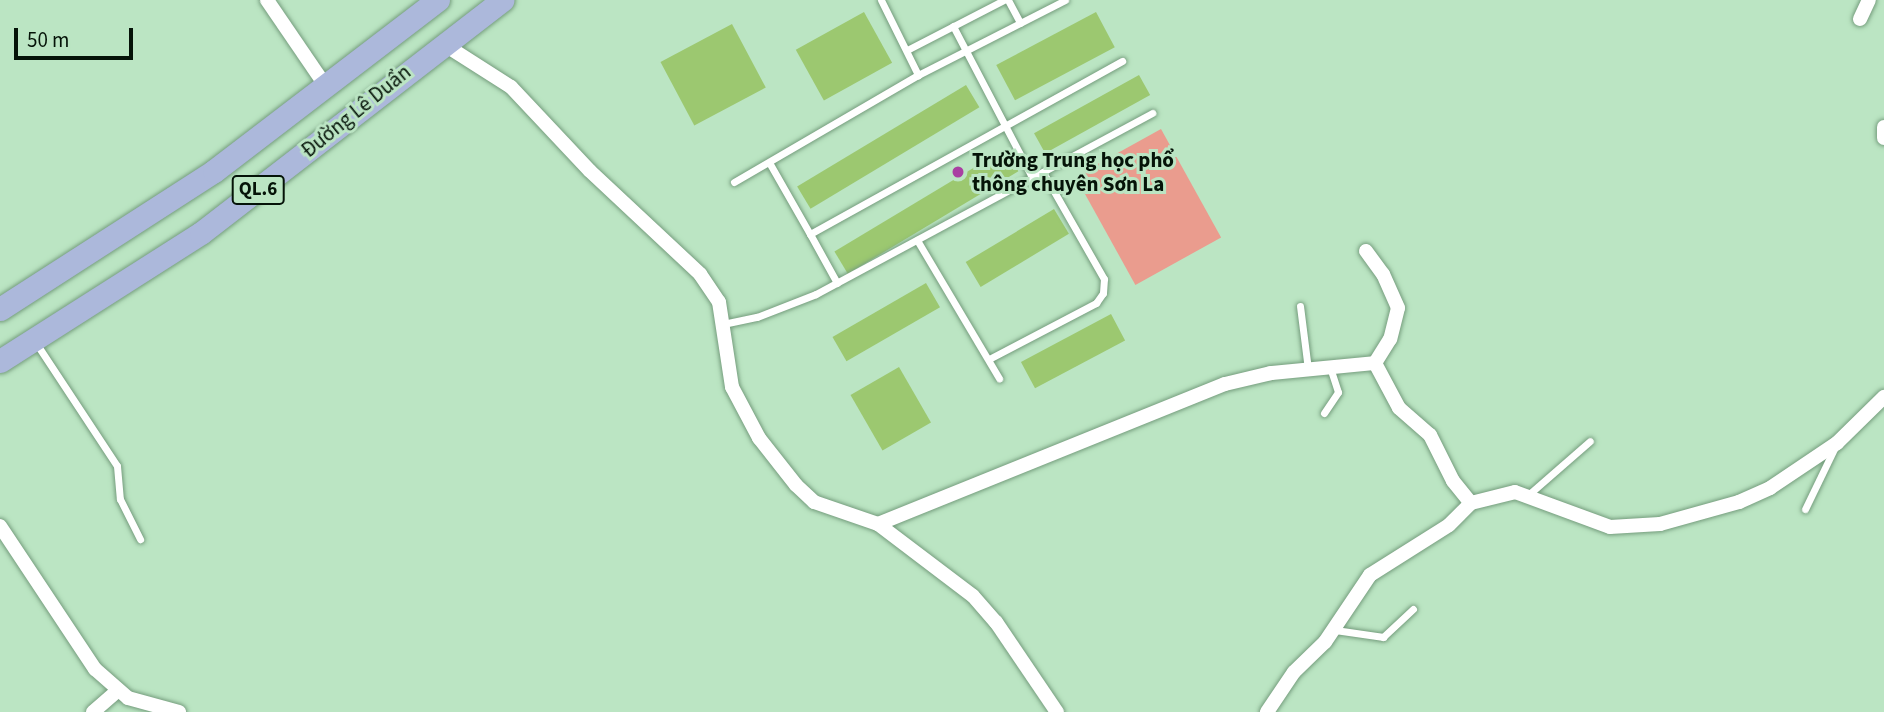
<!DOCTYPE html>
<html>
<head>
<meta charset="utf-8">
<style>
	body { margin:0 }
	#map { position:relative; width:1884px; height:712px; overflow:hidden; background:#bbe5c3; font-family:"Source Sans 3",sans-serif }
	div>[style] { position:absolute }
	.green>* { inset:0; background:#ea9c8e; transform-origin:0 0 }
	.building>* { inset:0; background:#9cc870; transform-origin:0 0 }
	.roads { filter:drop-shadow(0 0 2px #759d7d) drop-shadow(0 0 2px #759d7d) }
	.service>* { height:7px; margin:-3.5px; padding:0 3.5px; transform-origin:3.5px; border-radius:3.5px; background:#fff }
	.minor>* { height:14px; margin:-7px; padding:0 7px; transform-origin:7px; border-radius:7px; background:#fff }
	.primary>* { height:23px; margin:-11.5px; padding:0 11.5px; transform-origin:11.5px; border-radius:11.5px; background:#acb8db }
	.dots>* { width:19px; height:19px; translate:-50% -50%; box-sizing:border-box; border:4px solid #bbe5c3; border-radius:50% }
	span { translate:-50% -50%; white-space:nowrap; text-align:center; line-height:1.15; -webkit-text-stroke:6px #bbe5c3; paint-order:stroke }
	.shield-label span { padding:2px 5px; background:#bbe5c3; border:2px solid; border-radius:5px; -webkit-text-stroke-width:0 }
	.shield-label { font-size:19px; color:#051308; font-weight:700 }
	.street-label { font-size:21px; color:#051308 }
	.poi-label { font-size:21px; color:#051308; font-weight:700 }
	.left { translate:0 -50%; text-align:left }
	.scale { position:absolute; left:14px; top:28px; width:119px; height:32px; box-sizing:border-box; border:4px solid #051308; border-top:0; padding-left:9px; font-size:21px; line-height:24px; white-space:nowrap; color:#051308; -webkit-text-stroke:5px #bbe5c3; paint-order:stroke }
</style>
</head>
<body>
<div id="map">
	<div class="green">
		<div style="left:1161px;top:129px;width:124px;height:98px;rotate:61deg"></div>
	</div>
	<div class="building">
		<div style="left:864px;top:12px;width:58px;height:78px;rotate:61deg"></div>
		<div style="left:1096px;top:12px;width:40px;height:113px;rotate:62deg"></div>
		<div style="left:732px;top:24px;width:72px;height:81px;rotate:62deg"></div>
		<div style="left:1139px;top:75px;width:23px;height:120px;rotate:61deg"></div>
		<div style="left:966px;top:85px;width:26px;height:197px;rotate:59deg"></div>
		<div style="left:1005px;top:149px;width:26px;height:199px;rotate:59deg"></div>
		<div style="left:1054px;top:209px;width:29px;height:103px;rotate:59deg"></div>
		<div style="left:926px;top:283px;width:28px;height:108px;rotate:60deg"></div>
		<div style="left:1111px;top:314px;width:30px;height:102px;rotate:62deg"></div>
		<div style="left:899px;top:367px;width:64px;height:56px;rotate:60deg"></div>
	</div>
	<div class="roads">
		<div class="service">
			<div style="left:881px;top:0;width:84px;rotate:63.7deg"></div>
			<div style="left:1008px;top:0;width:26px;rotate:62deg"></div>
			<div style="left:953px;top:26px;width:170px;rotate:62.4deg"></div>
			<div style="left:907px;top:50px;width:109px;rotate:-27.3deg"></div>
			<div style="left:770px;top:164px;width:81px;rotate:60.3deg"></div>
			<div style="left:810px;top:234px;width:357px;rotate:-29deg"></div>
			<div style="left:734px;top:182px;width:213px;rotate:-30.2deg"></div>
			<div style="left:918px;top:75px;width:165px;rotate:-27deg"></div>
			<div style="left:810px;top:234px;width:56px;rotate:61.1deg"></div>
			<div style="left:917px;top:240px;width:161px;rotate:59.3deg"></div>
			<div style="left:1300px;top:306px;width:64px;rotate:82.8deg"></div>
			<div style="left:723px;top:324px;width:35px;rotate:-12deg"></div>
			<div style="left:757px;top:317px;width:63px;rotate:-21.3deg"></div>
			<div style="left:816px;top:294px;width:382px;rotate:-28.3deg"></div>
			<div style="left:36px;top:343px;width:147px;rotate:56.6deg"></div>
			<div style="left:117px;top:466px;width:33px;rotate:85deg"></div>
			<div style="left:120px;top:499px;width:45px;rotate:63.4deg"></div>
			<div style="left:989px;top:359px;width:121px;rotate:-27.6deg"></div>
			<div style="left:1096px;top:303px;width:12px;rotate:-55deg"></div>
			<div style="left:1103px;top:293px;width:14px;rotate:-86deg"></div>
			<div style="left:1104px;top:279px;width:123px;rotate:-119.7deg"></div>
			<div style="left:1324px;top:413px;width:25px;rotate:-56deg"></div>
			<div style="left:1338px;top:392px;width:26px;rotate:-108deg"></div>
			<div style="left:1528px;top:495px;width:82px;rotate:-41.1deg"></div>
			<div style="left:1805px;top:509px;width:69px;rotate:-64.2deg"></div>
			<div style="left:1335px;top:630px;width:49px;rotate:8.3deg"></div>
			<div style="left:1383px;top:637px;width:41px;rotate:-43deg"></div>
		</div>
		<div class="minor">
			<div style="left:267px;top:0;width:103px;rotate:55.7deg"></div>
			<div style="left:1860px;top:19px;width:21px;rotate:-65deg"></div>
			<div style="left:442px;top:43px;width:82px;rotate:32.5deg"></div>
			<div style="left:511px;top:87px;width:115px;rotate:46.8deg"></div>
			<div style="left:590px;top:171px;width:151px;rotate:43.1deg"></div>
			<div style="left:700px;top:274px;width:34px;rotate:56deg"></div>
			<div style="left:719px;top:302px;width:86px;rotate:81.3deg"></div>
			<div style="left:732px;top:387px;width:58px;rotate:62.1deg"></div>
			<div style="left:759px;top:438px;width:60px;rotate:51.8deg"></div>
			<div style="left:796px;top:485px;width:25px;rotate:43deg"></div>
			<div style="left:814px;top:502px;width:68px;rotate:19deg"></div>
			<div style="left:878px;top:524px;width:119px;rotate:37.2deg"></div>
			<div style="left:973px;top:596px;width:35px;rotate:49deg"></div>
			<div style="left:996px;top:622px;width:109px;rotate:55.9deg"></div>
			<div style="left:1884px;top:127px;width:11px;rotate:90deg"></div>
			<div style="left:1366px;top:251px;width:29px;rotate:54deg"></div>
			<div style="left:1383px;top:274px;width:37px;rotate:66deg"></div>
			<div style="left:1398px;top:308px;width:32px;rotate:104deg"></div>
			<div style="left:1390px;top:339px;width:28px;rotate:122deg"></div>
			<div style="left:1375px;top:363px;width:51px;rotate:61.9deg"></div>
			<div style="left:1399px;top:408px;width:41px;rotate:41.1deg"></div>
			<div style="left:1430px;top:435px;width:51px;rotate:63.4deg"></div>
			<div style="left:1453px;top:481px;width:28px;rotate:51deg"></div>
			<div style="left:878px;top:524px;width:374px;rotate:-22deg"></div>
			<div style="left:1225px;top:384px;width:47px;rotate:-13.4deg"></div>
			<div style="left:1271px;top:373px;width:104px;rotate:-5.5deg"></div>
			<div style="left:0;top:526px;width:172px;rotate:56.4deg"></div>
			<div style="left:95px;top:669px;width:44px;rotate:41.3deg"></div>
			<div style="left:128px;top:698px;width:53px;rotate:15.4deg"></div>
			<div style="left:93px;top:712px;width:32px;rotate:-41deg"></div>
			<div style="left:1267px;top:712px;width:48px;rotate:-56deg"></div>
			<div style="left:1294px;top:672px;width:43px;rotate:-44.1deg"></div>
			<div style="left:1325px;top:642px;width:81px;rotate:-56.1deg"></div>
			<div style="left:1370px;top:575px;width:93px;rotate:-32.3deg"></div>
			<div style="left:1449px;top:525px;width:31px;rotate:-45deg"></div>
			<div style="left:1471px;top:503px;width:45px;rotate:-14deg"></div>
			<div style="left:1515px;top:492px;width:101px;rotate:20.2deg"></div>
			<div style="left:1610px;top:527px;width:50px;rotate:-3.4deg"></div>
			<div style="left:1660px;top:524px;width:82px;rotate:-15.6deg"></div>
			<div style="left:1739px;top:502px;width:34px;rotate:-24deg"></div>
			<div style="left:1770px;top:488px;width:81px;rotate:-33.9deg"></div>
			<div style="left:1837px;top:443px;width:66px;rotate:-44.4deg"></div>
		</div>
		<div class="primary">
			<div style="left:0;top:309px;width:255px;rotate:-32.8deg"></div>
			<div style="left:214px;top:171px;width:282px;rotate:-37.4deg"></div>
			<div style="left:0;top:361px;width:238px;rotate:-32.5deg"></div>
			<div style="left:201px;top:233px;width:381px;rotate:-37.7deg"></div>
		</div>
	</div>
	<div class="dots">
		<div style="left:958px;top:172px;background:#a940a2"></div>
	</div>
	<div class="shield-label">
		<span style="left:258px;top:190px">QL.6</span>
	</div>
	<div class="street-label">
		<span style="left:356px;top:111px;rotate:-39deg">Đường Lê Duẩn</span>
	</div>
	<div class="poi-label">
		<span class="left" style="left:972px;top:172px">Trường Trung học phổ<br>thông chuyên Sơn La</span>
	</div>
	<div class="scale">50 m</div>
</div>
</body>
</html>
